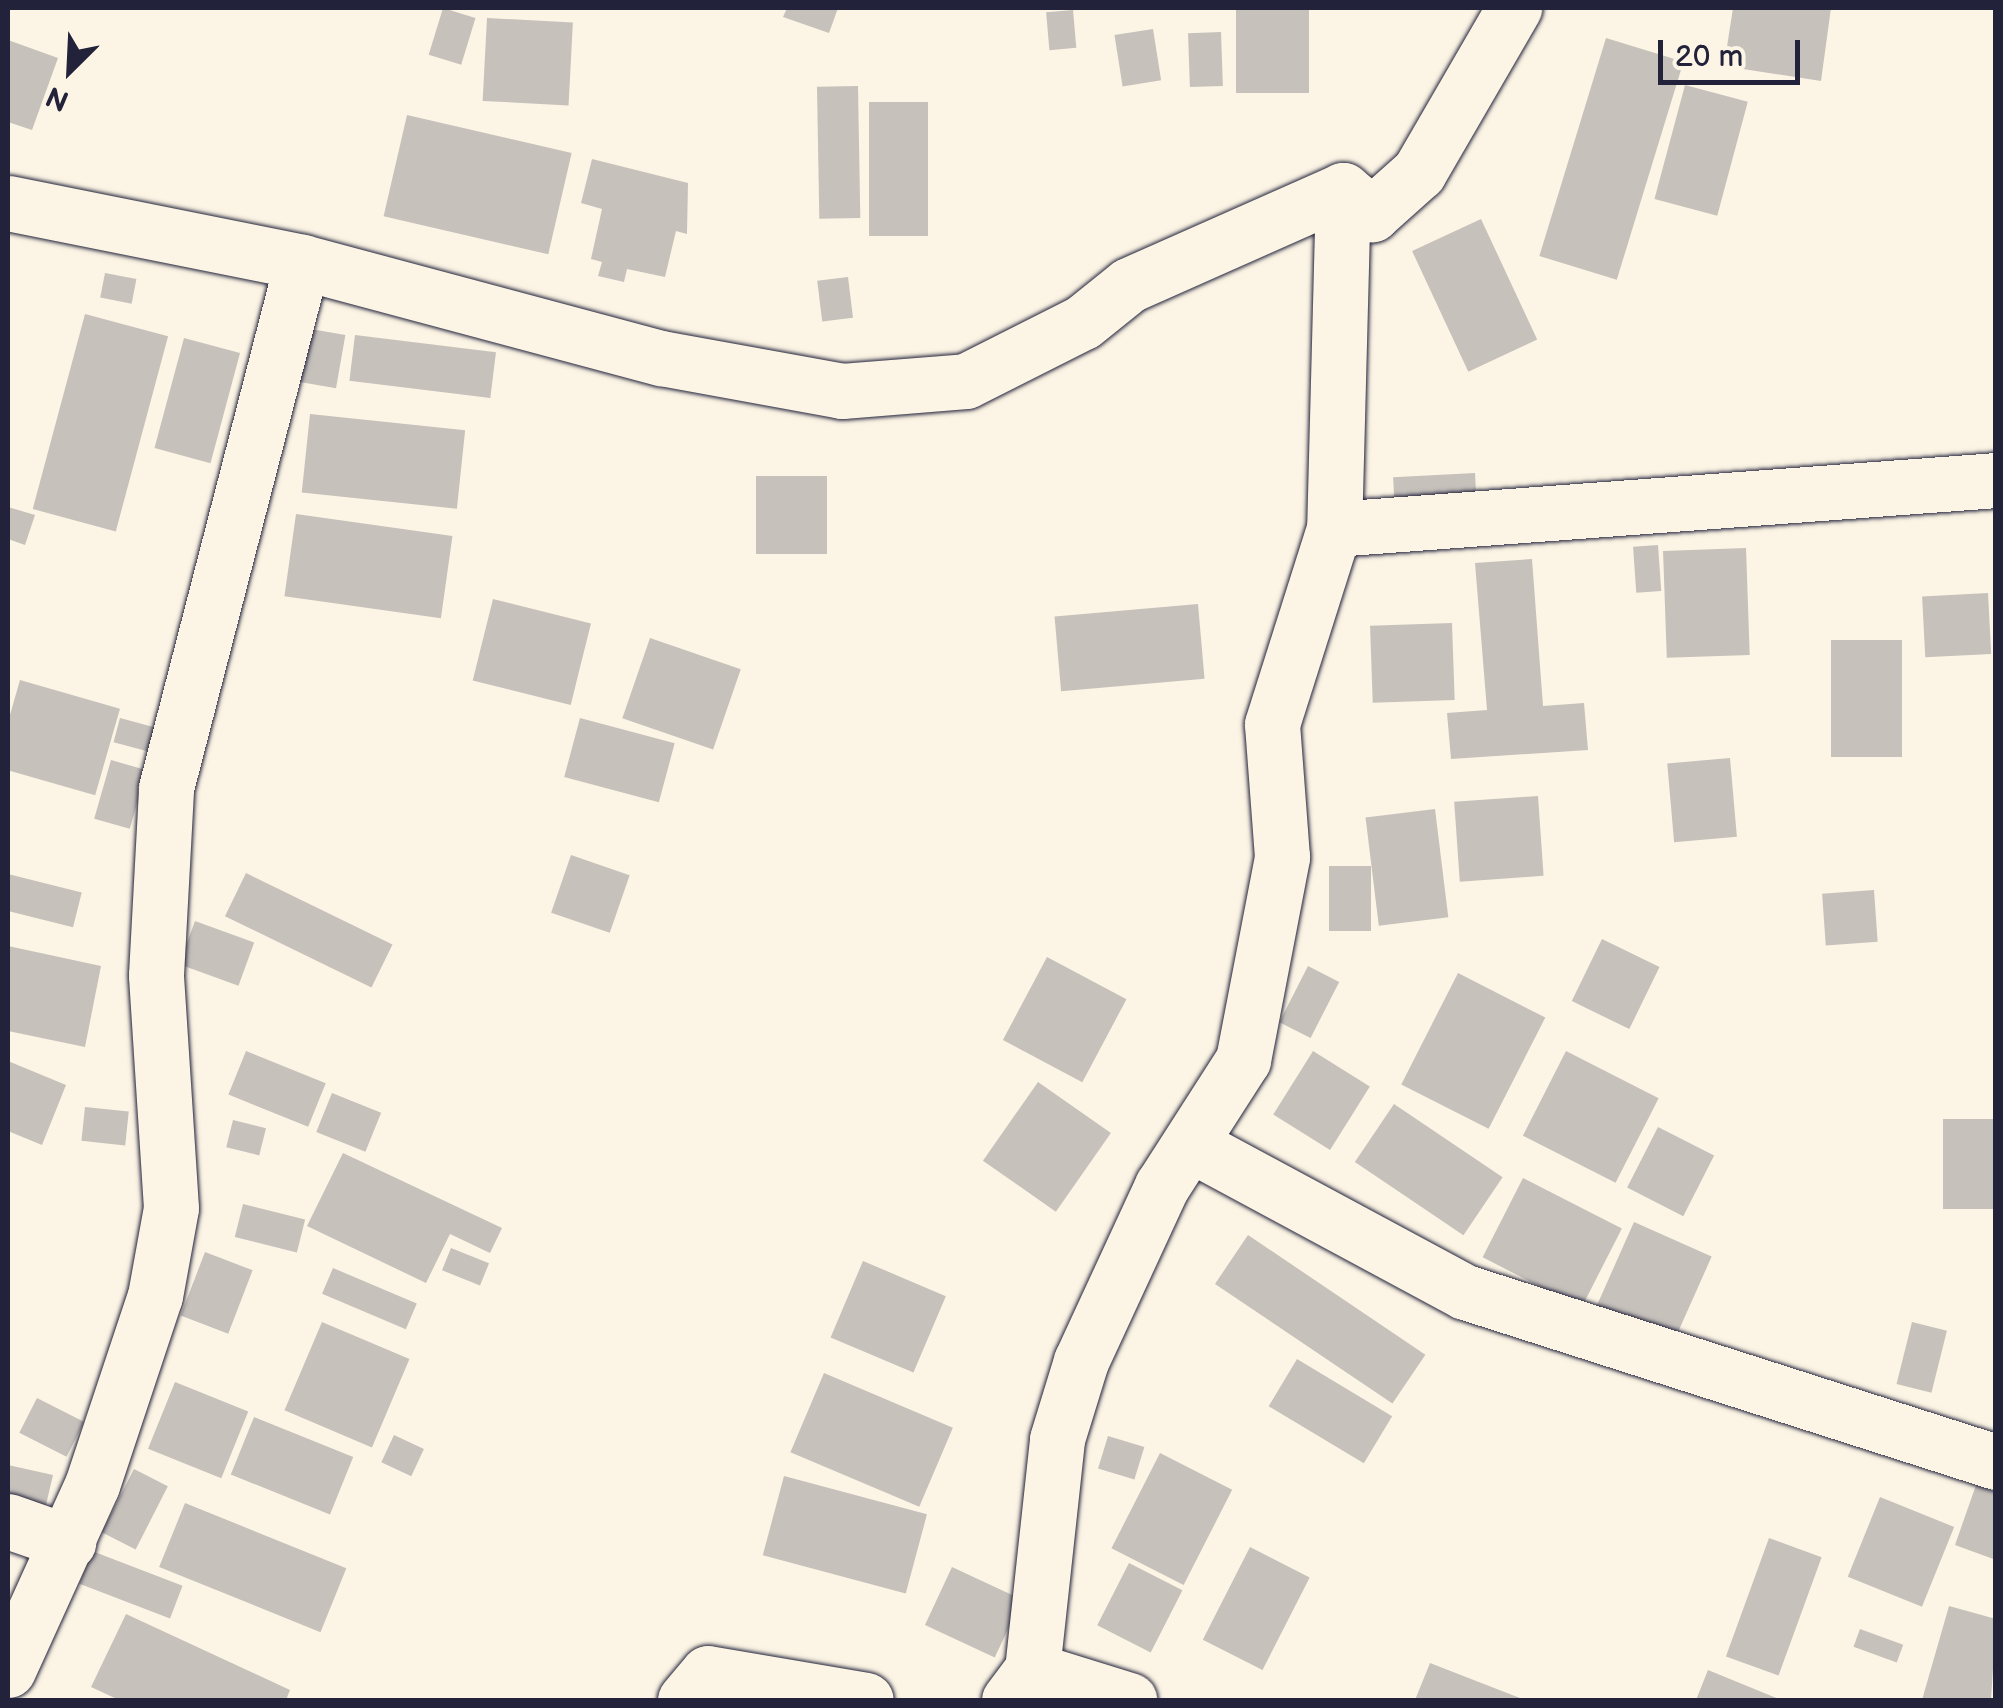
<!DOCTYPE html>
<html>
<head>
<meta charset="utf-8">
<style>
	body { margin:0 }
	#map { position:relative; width:2003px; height:1708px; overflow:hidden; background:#fcf5e5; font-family:"Balsamiq Sans",sans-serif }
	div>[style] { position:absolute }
	.building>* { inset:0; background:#c6c1bb; transform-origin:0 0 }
	.roads { filter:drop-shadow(0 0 2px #22223b) drop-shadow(0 0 2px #22223b) }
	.minor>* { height:55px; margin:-27.5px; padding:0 27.5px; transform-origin:27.5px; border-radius:27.5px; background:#fcf5e5 }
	span { translate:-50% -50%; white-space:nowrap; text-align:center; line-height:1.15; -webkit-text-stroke:8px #fcf5e5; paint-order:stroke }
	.frame { position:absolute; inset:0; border:10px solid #22223b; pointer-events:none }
	.north { position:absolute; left:20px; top:20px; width:100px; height:100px; -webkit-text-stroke:8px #fcf5e5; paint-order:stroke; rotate:204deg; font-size:28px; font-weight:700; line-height:40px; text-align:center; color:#22223b }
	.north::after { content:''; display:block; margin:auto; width:35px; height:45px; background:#22223b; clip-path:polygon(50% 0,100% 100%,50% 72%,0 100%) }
	.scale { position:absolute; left:1658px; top:40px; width:142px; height:45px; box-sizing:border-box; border:5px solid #22223b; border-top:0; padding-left:12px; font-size:30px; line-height:35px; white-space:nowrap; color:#22223b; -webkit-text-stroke:8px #fcf5e5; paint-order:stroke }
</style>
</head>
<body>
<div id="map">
	<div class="building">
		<div style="left:443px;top:8px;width:34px;height:49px;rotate:17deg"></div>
		<div style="clip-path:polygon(787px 8px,838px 8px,829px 33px,783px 17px)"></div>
		<div style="left:1236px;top:8px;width:73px;height:85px"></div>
		<div style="clip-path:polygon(1733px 8px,1831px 8px,1821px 81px,1724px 66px)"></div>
		<div style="left:1073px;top:10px;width:38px;height:27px;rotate:85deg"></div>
		<div style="left:487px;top:18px;width:86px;height:83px;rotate:3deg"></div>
		<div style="left:1153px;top:29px;width:52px;height:39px;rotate:81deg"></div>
		<div style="left:1221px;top:32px;width:54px;height:33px;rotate:88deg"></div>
		<div style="left:1606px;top:38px;width:81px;height:228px;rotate:17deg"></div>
		<div style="clip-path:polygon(8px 40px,58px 58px,32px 130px,8px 122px)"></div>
		<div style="left:1685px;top:85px;width:65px;height:118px;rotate:15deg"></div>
		<div style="left:858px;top:86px;width:132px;height:41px;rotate:89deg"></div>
		<div style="left:869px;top:102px;width:59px;height:134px"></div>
		<div style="left:407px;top:115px;width:169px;height:104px;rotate:13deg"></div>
		<div style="clip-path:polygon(592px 159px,688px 183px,687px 234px,676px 231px,665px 277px,627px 269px,624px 282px,598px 276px,602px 262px,591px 259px,602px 209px,581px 203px)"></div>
		<div style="left:1481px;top:219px;width:133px;height:76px;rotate:65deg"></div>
		<div style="left:105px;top:273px;width:32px;height:25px;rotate:11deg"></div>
		<div style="left:848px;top:277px;width:41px;height:31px;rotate:83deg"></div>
		<div style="left:85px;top:314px;width:86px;height:202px;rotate:15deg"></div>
		<div style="left:305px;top:328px;width:41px;height:54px;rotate:10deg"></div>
		<div style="left:355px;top:335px;width:142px;height:46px;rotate:7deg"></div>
		<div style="left:184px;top:338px;width:58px;height:114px;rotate:15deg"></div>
		<div style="left:310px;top:414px;width:156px;height:79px;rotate:6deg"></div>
		<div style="left:1475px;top:473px;width:39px;height:82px;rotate:87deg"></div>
		<div style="left:756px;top:476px;width:71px;height:78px"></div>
		<div style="clip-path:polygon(8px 507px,35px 515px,25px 545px,8px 539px)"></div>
		<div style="left:296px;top:514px;width:158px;height:83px;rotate:8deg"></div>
		<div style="left:1658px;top:545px;width:46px;height:25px;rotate:86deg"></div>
		<div style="left:1746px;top:548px;width:107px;height:83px;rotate:88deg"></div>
		<div style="clip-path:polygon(1532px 559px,1543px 706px,1584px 703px,1588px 750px,1451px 759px,1447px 713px,1487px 710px,1475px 563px)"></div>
		<div style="left:1988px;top:593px;width:61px;height:66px;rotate:87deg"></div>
		<div style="left:493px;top:599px;width:101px;height:84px;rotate:14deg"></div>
		<div style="left:1198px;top:604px;width:75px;height:144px;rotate:85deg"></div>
		<div style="left:1452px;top:623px;width:77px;height:82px;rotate:88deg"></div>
		<div style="left:650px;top:638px;width:96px;height:85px;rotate:19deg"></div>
		<div style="left:1831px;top:640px;width:71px;height:117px"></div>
		<div style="left:20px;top:680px;width:104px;height:90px;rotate:16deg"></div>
		<div style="left:120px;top:718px;width:46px;height:25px;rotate:15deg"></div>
		<div style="left:580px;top:718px;width:98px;height:61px;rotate:15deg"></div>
		<div style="left:1730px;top:758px;width:79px;height:63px;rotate:85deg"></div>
		<div style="left:111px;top:760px;width:37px;height:61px;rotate:16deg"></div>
		<div style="left:1538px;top:796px;width:80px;height:84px;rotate:86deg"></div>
		<div style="left:1435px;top:809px;width:109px;height:70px;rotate:83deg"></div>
		<div style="left:571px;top:855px;width:62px;height:61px;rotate:19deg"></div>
		<div style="left:1329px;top:866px;width:42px;height:65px"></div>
		<div style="left:246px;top:873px;width:163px;height:48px;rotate:26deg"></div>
		<div style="left:8px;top:874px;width:76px;height:36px;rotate:14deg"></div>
		<div style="left:1874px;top:890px;width:52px;height:52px;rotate:86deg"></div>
		<div style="left:195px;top:921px;width:63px;height:46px;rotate:20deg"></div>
		<div style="left:1602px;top:939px;width:64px;height:69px;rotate:26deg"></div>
		<div style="clip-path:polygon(8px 946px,101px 966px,85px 1047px,8px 1031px)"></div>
		<div style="left:1047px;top:957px;width:90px;height:94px;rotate:28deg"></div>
		<div style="left:1308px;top:966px;width:35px;height:63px;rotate:27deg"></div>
		<div style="left:1458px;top:973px;width:98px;height:125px;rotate:27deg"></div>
		<div style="left:246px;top:1051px;width:86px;height:47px;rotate:22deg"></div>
		<div style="left:1313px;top:1051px;width:67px;height:75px;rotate:32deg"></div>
		<div style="left:1566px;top:1051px;width:104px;height:95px;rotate:27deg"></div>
		<div style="clip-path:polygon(8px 1061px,66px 1085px,42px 1145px,8px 1131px)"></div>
		<div style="left:1038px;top:1082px;width:89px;height:96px;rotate:35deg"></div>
		<div style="left:332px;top:1093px;width:53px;height:42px;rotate:22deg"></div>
		<div style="left:1394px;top:1104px;width:131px;height:70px;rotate:34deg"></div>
		<div style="left:85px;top:1107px;width:44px;height:34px;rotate:6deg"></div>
		<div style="left:1996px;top:1119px;width:90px;height:53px;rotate:90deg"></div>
		<div style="left:233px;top:1120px;width:34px;height:28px;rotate:14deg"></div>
		<div style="left:1658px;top:1127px;width:63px;height:68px;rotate:27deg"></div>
		<div style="clip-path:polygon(343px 1153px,502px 1228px,490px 1253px,450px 1234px,426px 1283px,307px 1226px)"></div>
		<div style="left:1523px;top:1178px;width:111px;height:89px;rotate:27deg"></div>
		<div style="left:243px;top:1204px;width:64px;height:34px;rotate:14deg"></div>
		<div style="left:1634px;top:1222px;width:85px;height:93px;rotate:24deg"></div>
		<div style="left:1248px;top:1235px;width:214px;height:59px;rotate:34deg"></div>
		<div style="left:451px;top:1248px;width:41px;height:24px;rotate:22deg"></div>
		<div style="left:205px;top:1252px;width:51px;height:68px;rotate:21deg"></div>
		<div style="left:863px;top:1261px;width:90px;height:83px;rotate:23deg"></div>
		<div style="left:333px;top:1268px;width:91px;height:28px;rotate:23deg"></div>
		<div style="left:322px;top:1322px;width:95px;height:96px;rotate:23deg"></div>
		<div style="left:1912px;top:1322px;width:36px;height:64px;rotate:14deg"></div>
		<div style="left:1297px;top:1359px;width:111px;height:55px;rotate:31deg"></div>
		<div style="left:824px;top:1373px;width:140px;height:86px;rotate:23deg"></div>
		<div style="left:175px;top:1382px;width:79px;height:72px;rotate:22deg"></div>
		<div style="left:37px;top:1398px;width:53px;height:39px;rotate:27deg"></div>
		<div style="left:254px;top:1417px;width:107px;height:62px;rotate:22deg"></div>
		<div style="left:394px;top:1435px;width:33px;height:30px;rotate:25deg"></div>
		<div style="left:1108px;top:1436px;width:38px;height:34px;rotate:17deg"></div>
		<div style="left:1160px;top:1453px;width:81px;height:107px;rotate:27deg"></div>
		<div style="clip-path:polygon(8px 1465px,53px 1475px,46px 1505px,8px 1496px)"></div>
		<div style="left:134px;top:1469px;width:38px;height:71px;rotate:27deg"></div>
		<div style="left:784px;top:1476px;width:148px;height:82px;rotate:15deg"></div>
		<div style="clip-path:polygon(1976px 1485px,1996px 1492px,1996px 1560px,1955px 1545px)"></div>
		<div style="left:1880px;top:1497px;width:80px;height:86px;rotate:22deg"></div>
		<div style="left:185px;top:1503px;width:174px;height:69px;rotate:22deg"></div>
		<div style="left:1769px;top:1538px;width:56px;height:126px;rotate:20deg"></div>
		<div style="left:1250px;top:1547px;width:67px;height:104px;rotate:27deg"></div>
		<div style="left:92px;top:1551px;width:97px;height:35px;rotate:21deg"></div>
		<div style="left:1129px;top:1563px;width:60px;height:70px;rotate:27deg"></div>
		<div style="left:952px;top:1567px;width:77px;height:64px;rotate:25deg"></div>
		<div style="clip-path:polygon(1949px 1606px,1996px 1619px,1991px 1700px,1922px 1700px)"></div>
		<div style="clip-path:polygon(126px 1614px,290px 1690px,286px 1700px,119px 1700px,91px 1687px)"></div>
		<div style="left:1860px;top:1629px;width:46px;height:19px;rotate:20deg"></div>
		<div style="clip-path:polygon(1430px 1663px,1525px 1700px,1415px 1700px)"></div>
		<div style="clip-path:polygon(1708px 1670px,1781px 1700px,1696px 1700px)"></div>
	</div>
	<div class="roads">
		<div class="minor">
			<div style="left:1343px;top:190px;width:339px;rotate:91.5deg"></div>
			<div style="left:1334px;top:529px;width:664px;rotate:-4.23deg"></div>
			<div style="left:8px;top:203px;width:300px;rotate:11.3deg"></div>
			<div style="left:302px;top:262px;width:372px;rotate:15deg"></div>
			<div style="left:661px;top:358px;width:184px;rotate:10.3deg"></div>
			<div style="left:842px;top:391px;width:124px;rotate:-4.6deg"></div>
			<div style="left:966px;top:381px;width:131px;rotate:-26.8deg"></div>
			<div style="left:1083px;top:322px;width:59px;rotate:-38.8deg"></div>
			<div style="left:1129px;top:285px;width:234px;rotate:-23.9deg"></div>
			<div style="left:1343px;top:190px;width:38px;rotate:40deg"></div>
			<div style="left:1372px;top:214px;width:63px;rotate:-41.8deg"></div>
			<div style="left:1419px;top:172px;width:190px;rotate:-59.9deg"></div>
			<div style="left:1190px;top:1144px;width:312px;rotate:28.3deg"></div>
			<div style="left:1465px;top:1292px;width:558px;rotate:17.75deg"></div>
			<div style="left:8px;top:1521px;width:64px;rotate:19.3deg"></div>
			<div style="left:8px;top:1670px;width:203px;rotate:-65.6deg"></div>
			<div style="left:92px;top:1485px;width:199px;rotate:-71.6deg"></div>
			<div style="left:155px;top:1296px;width:89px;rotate:-79.7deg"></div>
			<div style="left:171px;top:1208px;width:233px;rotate:-93.7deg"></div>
			<div style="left:156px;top:975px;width:187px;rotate:-86.9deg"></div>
			<div style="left:166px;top:788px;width:543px;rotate:-75.5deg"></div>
			<div style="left:1032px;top:1670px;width:102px;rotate:17.2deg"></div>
			<div style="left:685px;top:1700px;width:35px;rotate:-50deg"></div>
			<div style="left:708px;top:1673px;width:160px;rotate:9.7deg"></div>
			<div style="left:1009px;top:1700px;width:38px;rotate:-53deg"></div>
			<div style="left:1032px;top:1670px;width:232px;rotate:-83.8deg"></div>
			<div style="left:1057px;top:1439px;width:82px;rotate:-72.9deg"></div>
			<div style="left:1081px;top:1361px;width:193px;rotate:-65.2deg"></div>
			<div style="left:1162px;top:1186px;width:150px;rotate:-57.3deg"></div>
			<div style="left:1243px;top:1060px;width:207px;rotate:-79.1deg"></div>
			<div style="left:1282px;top:857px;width:133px;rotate:-94.3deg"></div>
			<div style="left:1272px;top:724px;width:205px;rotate:-72.4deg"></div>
		</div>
	</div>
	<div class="frame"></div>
	<div class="north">N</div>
	<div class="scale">20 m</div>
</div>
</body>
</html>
